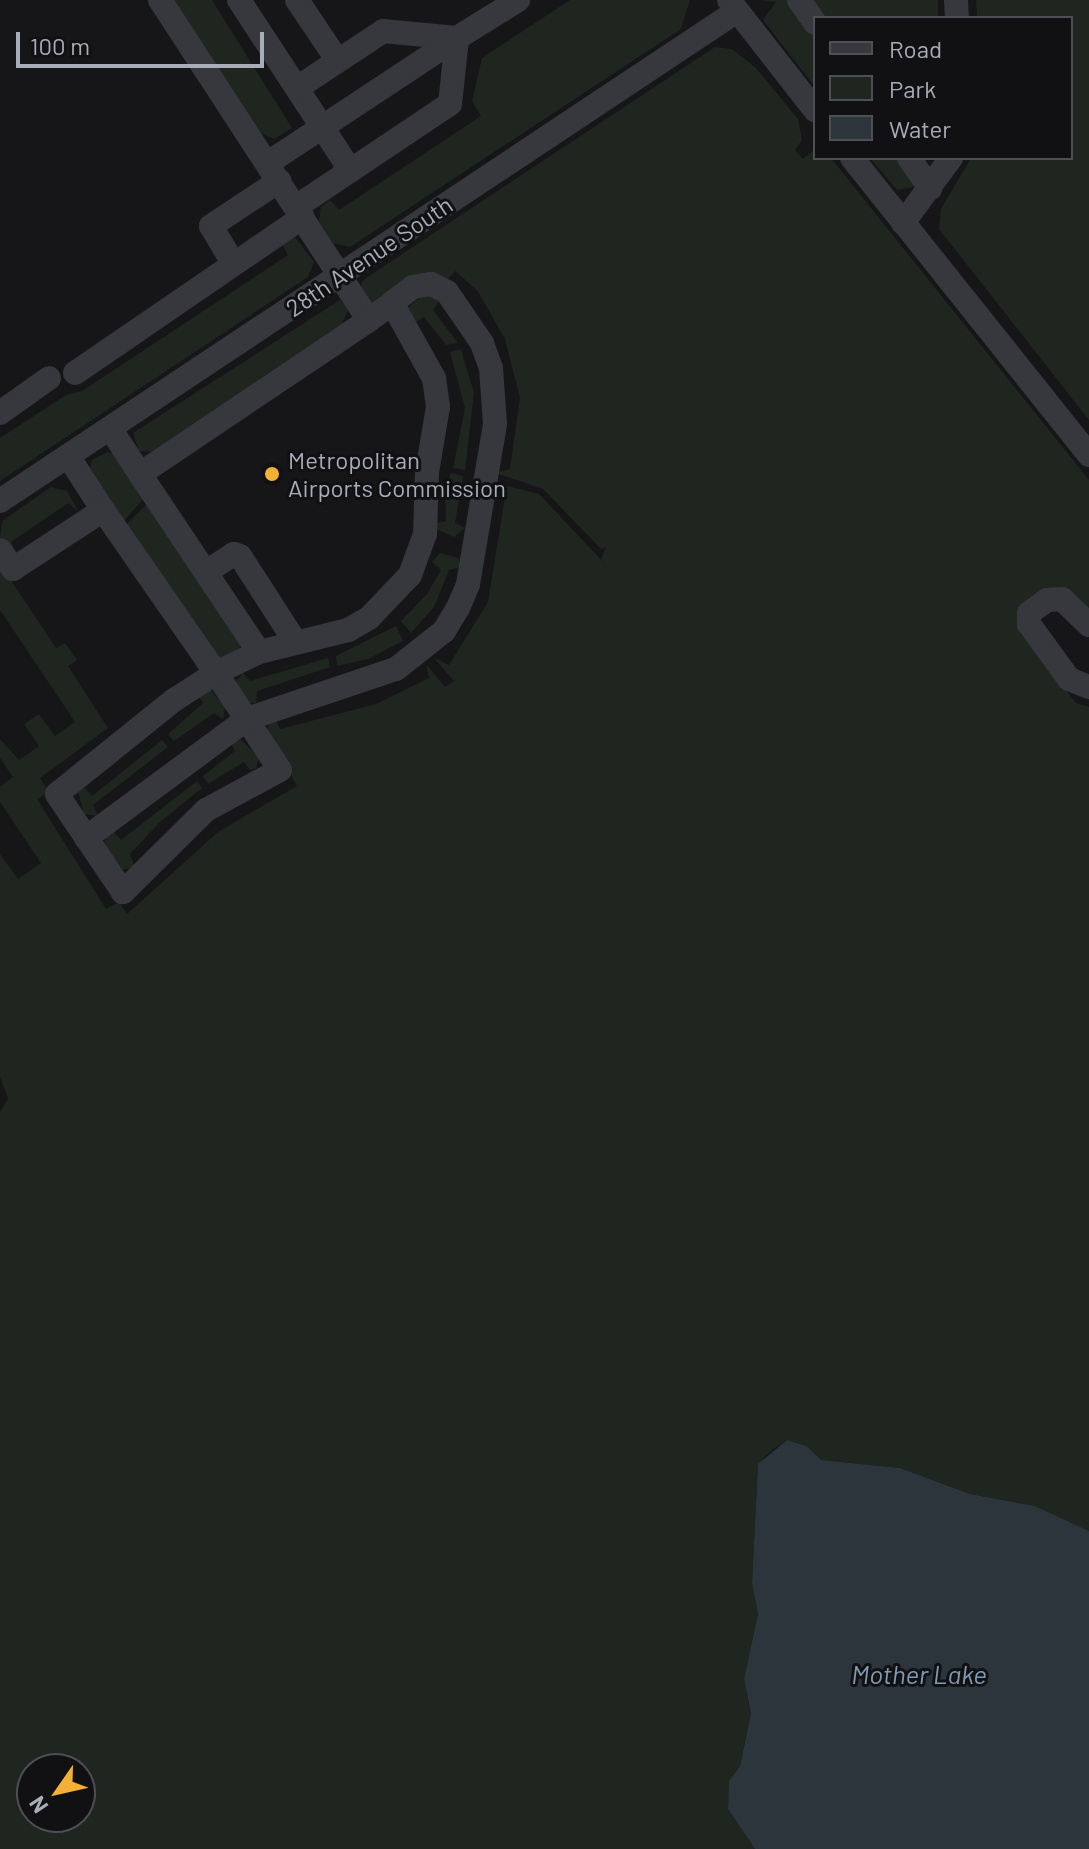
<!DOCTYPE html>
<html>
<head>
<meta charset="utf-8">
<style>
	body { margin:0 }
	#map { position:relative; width:1089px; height:1849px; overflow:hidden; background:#161618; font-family:Barlow,sans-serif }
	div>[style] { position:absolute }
	.green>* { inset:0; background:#1e261f; transform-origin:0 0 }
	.water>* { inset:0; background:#2c353c }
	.minor>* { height:24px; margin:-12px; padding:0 12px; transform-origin:12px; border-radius:12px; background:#37383d }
	.dots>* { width:22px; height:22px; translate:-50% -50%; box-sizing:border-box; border:4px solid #111113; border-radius:50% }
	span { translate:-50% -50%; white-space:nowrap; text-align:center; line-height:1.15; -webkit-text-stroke:6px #111113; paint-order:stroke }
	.street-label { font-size:24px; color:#a8adb8 }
	.poi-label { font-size:24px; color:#a8adb8 }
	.left { translate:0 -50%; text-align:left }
	.water-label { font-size:26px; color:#7f9bb3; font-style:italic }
	.legend { position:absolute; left:813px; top:16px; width:260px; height:144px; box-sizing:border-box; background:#111113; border:2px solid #4d4f55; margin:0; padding:10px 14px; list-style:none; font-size:24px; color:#a8adb8 }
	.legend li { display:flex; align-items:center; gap:16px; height:40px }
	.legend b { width:40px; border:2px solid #4d4f55 }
	.north { position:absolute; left:16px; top:1753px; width:80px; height:80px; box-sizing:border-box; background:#111113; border:2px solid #4d4f55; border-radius:50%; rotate:236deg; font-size:22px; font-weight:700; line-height:32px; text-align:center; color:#a8adb8 }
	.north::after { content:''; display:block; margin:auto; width:28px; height:36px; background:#f2b134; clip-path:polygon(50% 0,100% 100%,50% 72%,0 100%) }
	.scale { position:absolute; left:16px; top:32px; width:248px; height:36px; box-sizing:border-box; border:4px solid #a8adb8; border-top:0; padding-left:10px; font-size:24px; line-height:28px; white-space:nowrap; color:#a8adb8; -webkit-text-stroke:6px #111113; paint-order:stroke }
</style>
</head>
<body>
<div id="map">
	<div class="green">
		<div style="clip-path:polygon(173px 0,212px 0,292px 128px,274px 139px,261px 133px)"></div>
		<div style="clip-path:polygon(570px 0,690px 0,681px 29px,350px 247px,333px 243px,319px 221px,321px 207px,330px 200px,339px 210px,481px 116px,472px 101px,482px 58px)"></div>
		<div style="clip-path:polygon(761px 0,795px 0,815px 28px,815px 87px,763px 20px,776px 2px)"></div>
		<div style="left:804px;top:0;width:134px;height:22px"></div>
		<div style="clip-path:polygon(976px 0,1089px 0,1089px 420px,939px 229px,941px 209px,971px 158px,1071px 158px,1071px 18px,977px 18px)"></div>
		<div style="clip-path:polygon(evenodd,715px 47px,732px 49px,756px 68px,798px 119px,802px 140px,795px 150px,803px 159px,815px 149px,815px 158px,831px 158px,1089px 480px,1089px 614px,1067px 591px,1021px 631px,1076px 703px,1089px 707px,1089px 1531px,1035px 1506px,970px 1494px,900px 1468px,821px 1460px,807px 1446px,787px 1440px,772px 1450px,758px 1464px,752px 1583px,758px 1614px,744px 1679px,751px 1713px,740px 1766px,729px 1781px,728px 1809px,755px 1849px,0 1849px,0 1112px,8px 1098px,0 1077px,0 854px,18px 879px,41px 863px,0 802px,0 787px,13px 777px,0 758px,0 739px,19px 760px,39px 746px,24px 724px,39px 714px,55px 736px,75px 722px,0 610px,0 564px,56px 648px,65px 643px,77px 660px,68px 666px,108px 728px,40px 778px,49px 792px,37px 799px,106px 909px,119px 902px,127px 914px,218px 832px,297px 786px,267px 730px,270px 721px,276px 720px,280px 729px,376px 704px,429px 678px,426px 664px,445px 687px,454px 681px,434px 658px,449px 665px,488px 602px,506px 491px,496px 489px,495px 483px,539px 494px,609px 568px,601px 559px,606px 547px,601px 549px,543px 489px,496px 473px,510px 469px,520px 398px,505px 339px,477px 290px,455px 271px,447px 280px,372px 304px,360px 288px,363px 280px,715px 47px,32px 1769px,80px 1769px,80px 1817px,32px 1817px,32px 1769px)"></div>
		<div style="clip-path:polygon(870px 158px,904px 158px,914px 187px,897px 190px)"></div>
		<div style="clip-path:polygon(295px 237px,314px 262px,308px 277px,0 481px,0 438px,66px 395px,82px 391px,288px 255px,282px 244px)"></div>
		<div style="clip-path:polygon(424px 294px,439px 301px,433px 310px,458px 343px,446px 345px,424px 317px,416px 322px,407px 308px)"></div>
		<div style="clip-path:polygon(340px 300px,348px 310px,342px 324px,151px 452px,139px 451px,133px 433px)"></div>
		<div style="clip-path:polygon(461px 349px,474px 393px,465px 470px,453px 468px,465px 408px,450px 352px)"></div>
		<div style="clip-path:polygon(108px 452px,115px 454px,146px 496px,123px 522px,89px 473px,92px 460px)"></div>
		<div style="clip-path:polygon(451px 473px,463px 476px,455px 523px,465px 528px,454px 537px,436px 529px,437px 523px,446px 521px,445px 490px)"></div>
		<div style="clip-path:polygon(51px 487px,67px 491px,79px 512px,68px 503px,11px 542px,17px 554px,12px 555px,0 538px,2px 521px)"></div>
		<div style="clip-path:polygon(150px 501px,242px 645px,227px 658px,217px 658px,125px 526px)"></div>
		<div style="clip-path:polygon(440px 553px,458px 558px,461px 567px,449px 570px,434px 607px,411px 633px,401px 621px,427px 594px,441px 570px,432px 562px)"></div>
		<div style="clip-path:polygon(396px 626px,403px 641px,368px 659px,337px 666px,336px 656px)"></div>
		<div style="clip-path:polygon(328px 658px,330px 667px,257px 691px,256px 703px,249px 703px,235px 682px,243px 673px,250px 681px)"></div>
		<div style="clip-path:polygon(211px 690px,225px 708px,223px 719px,214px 713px,174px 741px,168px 734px,203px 703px,198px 696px)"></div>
		<div style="clip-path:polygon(238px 737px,259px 757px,256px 768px,250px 770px,244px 762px,208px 784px,203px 776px,235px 751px,231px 743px)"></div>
		<div style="clip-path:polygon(162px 740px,168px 747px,93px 805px,98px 816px,84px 814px,78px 792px,85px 788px,92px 796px)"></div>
		<div style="clip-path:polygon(197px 781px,202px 788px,159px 823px,130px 854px,135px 867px,123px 870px,104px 844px,106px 837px,114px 832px,121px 840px)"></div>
	</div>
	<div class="water">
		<div style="clip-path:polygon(787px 1440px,807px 1446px,821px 1460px,900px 1468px,970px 1494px,1035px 1506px,1089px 1531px,1089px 1849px,755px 1849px,728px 1809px,729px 1781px,740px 1766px,751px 1713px,744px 1679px,758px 1614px,752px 1583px,758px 1464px)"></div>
	</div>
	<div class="minor">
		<div style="left:160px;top:0;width:382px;rotate:56.9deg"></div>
		<div style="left:369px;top:320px;width:29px;rotate:-36deg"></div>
		<div style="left:392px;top:303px;width:86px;rotate:60.8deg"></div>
		<div style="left:434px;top:378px;width:29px;rotate:82deg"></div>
		<div style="left:438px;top:407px;width:66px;rotate:99.6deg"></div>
		<div style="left:427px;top:472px;width:62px;rotate:91.8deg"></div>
		<div style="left:425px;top:534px;width:44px;rotate:110.1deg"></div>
		<div style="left:410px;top:575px;width:59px;rotate:133.6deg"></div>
		<div style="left:369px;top:618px;width:24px;rotate:150deg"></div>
		<div style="left:348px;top:630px;width:92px;rotate:166.1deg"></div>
		<div style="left:259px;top:652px;width:214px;rotate:-123.8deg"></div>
		<div style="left:140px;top:474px;width:276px;rotate:-33.9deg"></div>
		<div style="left:239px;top:0;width:204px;rotate:56.8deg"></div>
		<div style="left:297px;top:0;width:73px;rotate:56.1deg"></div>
		<div style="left:729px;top:0;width:140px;rotate:52deg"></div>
		<div style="left:799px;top:0;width:28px;rotate:55deg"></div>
		<div style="left:956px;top:0;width:18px;rotate:87deg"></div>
		<div style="left:297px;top:88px;width:103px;rotate:-33.5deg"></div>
		<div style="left:383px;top:31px;width:74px;rotate:5.4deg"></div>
		<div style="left:852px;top:158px;width:380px;rotate:51.4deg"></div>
		<div style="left:909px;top:158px;width:37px;rotate:55deg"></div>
		<div style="left:268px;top:163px;width:227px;rotate:-33.5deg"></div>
		<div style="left:296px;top:207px;width:185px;rotate:-33.8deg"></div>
		<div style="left:450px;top:104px;width:66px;rotate:-83.9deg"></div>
		<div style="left:457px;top:38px;width:72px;rotate:-31.9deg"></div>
		<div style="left:903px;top:223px;width:81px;rotate:-53.6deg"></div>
		<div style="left:233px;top:263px;width:43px;rotate:-120.7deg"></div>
		<div style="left:211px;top:226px;width:82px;rotate:-33.5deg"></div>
		<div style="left:75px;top:373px;width:276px;rotate:-34.4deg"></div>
		<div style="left:0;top:413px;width:60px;rotate:-35.5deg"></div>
		<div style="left:110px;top:428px;width:55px;rotate:56.9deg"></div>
		<div style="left:68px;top:456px;width:64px;rotate:57.1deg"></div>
		<div style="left:0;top:501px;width:885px;rotate:-33.62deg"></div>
		<div style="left:0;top:550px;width:23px;rotate:56deg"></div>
		<div style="left:13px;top:569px;width:108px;rotate:-33.2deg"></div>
		<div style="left:103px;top:510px;width:198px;rotate:55.3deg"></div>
		<div style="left:216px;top:673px;width:116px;rotate:56.6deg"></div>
		<div style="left:280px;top:770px;width:84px;rotate:151.6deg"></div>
		<div style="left:206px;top:810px;width:117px;rotate:135.3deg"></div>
		<div style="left:123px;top:892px;width:118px;rotate:-124deg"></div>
		<div style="left:57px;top:794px;width:150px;rotate:-38.8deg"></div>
		<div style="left:174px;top:700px;width:50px;rotate:-32.7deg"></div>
		<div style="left:216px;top:673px;width:48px;rotate:-26deg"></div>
		<div style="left:206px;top:572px;width:33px;rotate:-33deg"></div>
		<div style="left:234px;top:554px;width:6px;rotate:18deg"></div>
		<div style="left:240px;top:556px;width:103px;rotate:57.2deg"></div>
		<div style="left:1089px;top:625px;width:37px;rotate:-136deg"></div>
		<div style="left:1062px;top:599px;width:15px;rotate:176deg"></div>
		<div style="left:1047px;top:600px;width:22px;rotate:144deg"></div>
		<div style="left:1029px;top:613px;width:11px;rotate:90deg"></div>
		<div style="left:1029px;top:624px;width:68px;rotate:54deg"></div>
		<div style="left:1069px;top:679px;width:22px;rotate:22deg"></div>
		<div style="left:86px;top:838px;width:200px;rotate:-36.5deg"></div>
		<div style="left:247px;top:719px;width:157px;rotate:-18.6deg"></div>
		<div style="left:396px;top:669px;width:61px;rotate:-38.4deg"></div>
		<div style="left:444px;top:631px;width:27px;rotate:-59deg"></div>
		<div style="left:458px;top:608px;width:26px;rotate:-67deg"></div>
		<div style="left:468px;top:584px;width:162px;rotate:-80.4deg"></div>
		<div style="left:495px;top:424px;width:56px;rotate:-94.1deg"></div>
		<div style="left:491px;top:368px;width:27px;rotate:-110deg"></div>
		<div style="left:482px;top:343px;width:62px;rotate:-124.5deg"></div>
		<div style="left:447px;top:292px;width:18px;rotate:-153deg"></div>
		<div style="left:431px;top:284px;width:18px;rotate:171deg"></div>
		<div style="left:413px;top:287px;width:26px;rotate:143deg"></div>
	</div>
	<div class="dots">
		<div style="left:272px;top:474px;background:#f2b134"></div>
	</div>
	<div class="street-label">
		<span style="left:369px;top:256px;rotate:-34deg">28th Avenue South</span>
	</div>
	<div class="poi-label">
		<span class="left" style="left:288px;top:474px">Metropolitan<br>Airports Commission</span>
	</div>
	<div class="water-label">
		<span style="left:919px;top:1674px">Mother Lake</span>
	</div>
	<ul class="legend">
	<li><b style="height:10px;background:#37383d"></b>Road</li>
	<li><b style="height:22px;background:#1e261f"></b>Park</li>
	<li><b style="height:22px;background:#2c353c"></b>Water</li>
	</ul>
	<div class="north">N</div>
	<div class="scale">100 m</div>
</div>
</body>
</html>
